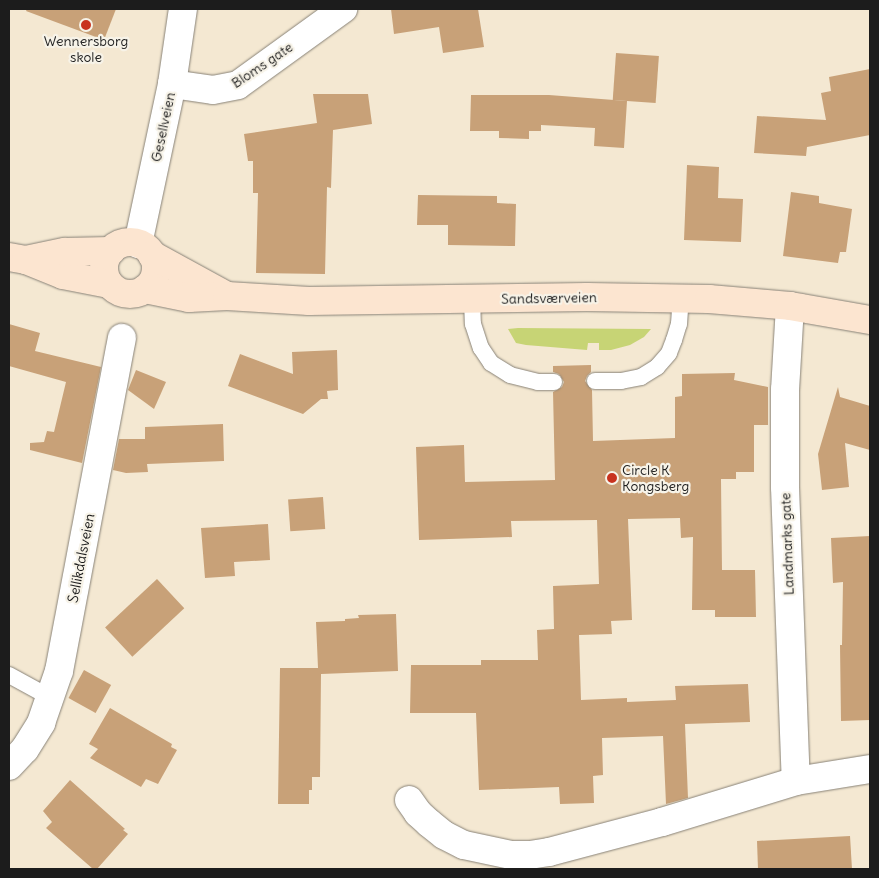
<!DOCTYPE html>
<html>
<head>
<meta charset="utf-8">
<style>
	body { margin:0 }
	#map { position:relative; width:879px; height:878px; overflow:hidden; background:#f4e8d2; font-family:Delius,sans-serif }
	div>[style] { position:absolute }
	.green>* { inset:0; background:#c7d475 }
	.building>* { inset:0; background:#c8a178; transform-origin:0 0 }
	.roads { filter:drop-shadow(0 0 1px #888277) drop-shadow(0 0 1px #888277) }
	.lane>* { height:16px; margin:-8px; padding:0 8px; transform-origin:8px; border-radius:8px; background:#fff }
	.street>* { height:28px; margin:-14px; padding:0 14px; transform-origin:14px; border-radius:14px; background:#fff }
	.secondary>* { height:28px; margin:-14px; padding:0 14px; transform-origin:14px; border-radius:14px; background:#fce5d0 }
	.secondary>.ring { margin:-14px; padding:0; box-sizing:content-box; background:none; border:28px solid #fce5d0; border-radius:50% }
	.dots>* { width:14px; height:14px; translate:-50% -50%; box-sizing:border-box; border:2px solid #f7f3e8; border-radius:50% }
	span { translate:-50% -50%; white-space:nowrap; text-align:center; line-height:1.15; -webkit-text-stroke:4.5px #f7f3e8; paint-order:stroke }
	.poi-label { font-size:14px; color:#1c1c1c }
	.left { translate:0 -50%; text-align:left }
	.street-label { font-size:14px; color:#1c1c1c }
	.frame { position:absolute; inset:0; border:10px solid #1c1c1c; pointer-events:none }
</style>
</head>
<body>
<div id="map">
	<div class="green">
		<div style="clip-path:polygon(508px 329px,518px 328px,651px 329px,644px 337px,630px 345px,611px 350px,599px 350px,599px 343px,588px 343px,587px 350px,526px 345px,516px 343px)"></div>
	</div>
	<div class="building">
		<div style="clip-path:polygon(27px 9px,116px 9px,104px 40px,26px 11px)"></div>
		<div style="clip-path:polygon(391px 9px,478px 9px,484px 47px,443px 53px,439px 27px,394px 34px)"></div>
		<div style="left:616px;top:53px;width:43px;height:47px;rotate:4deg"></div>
		<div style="clip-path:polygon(870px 69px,870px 135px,807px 147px,806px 156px,754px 153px,757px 116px,826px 120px,821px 93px,831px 91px,829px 77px)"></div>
		<div style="clip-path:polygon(313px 94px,368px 94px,372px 124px,333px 130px,331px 188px,327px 187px,325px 274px,256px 273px,258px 193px,253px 193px,253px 161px,248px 161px,244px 134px,317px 123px)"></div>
		<div style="clip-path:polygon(471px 95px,549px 95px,627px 101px,624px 148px,594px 146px,595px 128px,541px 125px,541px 131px,529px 131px,529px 139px,499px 138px,499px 131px,470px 131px)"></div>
		<div style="clip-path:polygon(687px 165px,719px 167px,718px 198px,743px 199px,741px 242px,684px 240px)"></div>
		<div style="clip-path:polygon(791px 192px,819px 196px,819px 203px,852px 209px,846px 252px,840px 252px,838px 263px,783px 256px)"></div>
		<div style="clip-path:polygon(418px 195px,497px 196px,497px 203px,516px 204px,515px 246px,448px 245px,448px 225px,417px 225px)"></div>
		<div style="clip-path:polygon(9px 324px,40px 333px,35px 351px,101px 367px,82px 463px,30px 450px,30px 443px,44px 442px,47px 431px,54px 432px,66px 382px,9px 366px)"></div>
		<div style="clip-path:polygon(337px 350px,338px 390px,327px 391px,328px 399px,321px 399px,303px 414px,228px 386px,240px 354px,293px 374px,292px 352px)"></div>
		<div style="clip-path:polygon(591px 365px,591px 372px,587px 376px,585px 381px,592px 390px,593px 441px,675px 438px,675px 397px,682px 396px,682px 374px,735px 373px,734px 380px,768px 387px,768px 425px,754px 425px,754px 472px,736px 472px,736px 479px,721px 479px,722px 570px,755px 570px,756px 617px,715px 617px,715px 610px,692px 610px,693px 537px,681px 538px,680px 518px,628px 519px,632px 620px,611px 621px,612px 634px,579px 635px,581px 700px,627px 698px,627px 702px,676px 700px,675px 686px,748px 684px,750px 722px,685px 724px,688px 798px,666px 804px,663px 736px,602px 738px,603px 775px,593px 776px,594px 803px,560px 804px,559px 787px,479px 790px,476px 713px,410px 713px,411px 665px,481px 665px,481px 660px,538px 660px,537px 630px,554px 629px,553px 586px,599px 584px,597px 520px,511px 521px,512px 537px,419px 540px,416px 447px,464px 445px,465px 482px,555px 480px,553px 392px,562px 387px,564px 382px,559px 374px,553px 372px,553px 366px)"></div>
		<div style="clip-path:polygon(136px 370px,166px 382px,154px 409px,128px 390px)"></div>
		<div style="clip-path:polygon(838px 387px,840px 397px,870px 406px,870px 450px,845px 443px,849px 487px,822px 490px,818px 454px)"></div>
		<div style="clip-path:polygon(223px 424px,224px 461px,147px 464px,148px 472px,126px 473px,113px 470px,119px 439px,145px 439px,145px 427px)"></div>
		<div style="left:323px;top:497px;width:32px;height:35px;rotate:86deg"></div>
		<div style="clip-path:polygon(268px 524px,270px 560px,234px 562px,235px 576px,205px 578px,201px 528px)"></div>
		<div style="clip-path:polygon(870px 536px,870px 720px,841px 721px,840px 645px,842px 645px,843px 582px,833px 583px,831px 538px)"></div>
		<div style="left:157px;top:579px;width:40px;height:71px;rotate:47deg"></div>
		<div style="clip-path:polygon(396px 614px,398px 671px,321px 674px,320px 777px,312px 777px,312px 790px,309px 790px,309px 804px,278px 804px,280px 668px,318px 668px,316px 622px,345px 621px,345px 619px,359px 618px,358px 615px)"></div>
		<div style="left:84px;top:670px;width:31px;height:32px;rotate:29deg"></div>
		<div style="clip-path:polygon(110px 708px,172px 744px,171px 747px,177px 750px,158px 784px,146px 779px,141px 787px,90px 758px,98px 749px,89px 744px)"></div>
		<div style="clip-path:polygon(70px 780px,125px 829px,123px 830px,128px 834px,97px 869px,93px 869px,46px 828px,52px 822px,43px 811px)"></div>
		<div style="clip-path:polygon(850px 836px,852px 869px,758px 869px,757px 841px)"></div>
	</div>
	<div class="roads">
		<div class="lane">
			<div style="left:472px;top:299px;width:25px;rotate:88deg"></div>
			<div style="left:473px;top:324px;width:25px;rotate:72deg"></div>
			<div style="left:481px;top:348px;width:18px;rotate:56deg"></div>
			<div style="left:491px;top:363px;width:22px;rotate:32deg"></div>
			<div style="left:510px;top:375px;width:29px;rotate:14deg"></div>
			<div style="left:538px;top:382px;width:16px"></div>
			<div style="left:595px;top:381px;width:26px"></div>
			<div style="left:621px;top:381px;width:20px;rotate:-11deg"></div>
			<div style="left:641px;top:377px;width:19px;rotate:-32deg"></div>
			<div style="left:657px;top:367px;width:18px;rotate:-49deg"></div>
			<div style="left:669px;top:353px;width:14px;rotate:-69deg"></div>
			<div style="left:674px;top:340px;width:17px;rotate:-73deg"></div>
			<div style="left:679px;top:324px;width:26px;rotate:-86deg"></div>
			<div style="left:9px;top:675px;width:48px;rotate:28.7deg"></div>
		</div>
		<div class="street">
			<div style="left:172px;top:84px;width:41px;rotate:8.3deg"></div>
			<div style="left:213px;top:90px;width:25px;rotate:-11deg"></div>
			<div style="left:238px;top:85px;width:130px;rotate:-35.9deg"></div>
			<div style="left:138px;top:244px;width:164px;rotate:-78deg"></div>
			<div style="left:172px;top:84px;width:76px;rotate:-81.7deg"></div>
			<div style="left:790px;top:306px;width:84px;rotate:93.4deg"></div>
			<div style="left:785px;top:390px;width:97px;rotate:90deg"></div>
			<div style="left:785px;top:487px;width:294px;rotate:87.9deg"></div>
			<div style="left:9px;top:766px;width:23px;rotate:-47deg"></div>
			<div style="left:25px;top:749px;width:31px;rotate:-58deg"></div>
			<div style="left:41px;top:723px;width:55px;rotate:-70.9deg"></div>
			<div style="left:59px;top:671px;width:339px;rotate:-79.3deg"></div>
			<div style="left:409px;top:800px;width:16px;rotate:55deg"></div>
			<div style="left:418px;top:813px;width:15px;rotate:42deg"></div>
			<div style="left:429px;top:823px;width:19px;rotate:39deg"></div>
			<div style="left:444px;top:835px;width:22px;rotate:27deg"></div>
			<div style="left:464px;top:845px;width:48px;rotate:12deg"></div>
			<div style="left:511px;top:855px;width:19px"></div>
			<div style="left:530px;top:855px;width:19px;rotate:-9deg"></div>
			<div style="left:549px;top:852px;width:117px;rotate:-14.9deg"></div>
			<div style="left:662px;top:822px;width:140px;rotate:-17deg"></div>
			<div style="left:796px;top:781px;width:75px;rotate:-9.2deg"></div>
		</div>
		<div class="secondary">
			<div class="ring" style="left:104px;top:242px;width:24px;height:24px"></div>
			<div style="left:152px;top:255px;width:85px;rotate:28.7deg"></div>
			<div style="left:9px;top:257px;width:17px;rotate:10deg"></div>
			<div style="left:26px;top:260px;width:40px;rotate:22deg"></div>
			<div style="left:63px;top:275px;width:47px;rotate:11.1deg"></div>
			<div style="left:26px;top:260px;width:40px;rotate:-12deg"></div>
			<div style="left:65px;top:252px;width:46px;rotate:-1.2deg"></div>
			<div style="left:145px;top:289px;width:45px;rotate:11.6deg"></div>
			<div style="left:189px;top:298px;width:38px;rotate:-3deg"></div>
			<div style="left:227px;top:296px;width:82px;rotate:3.5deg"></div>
			<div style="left:309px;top:301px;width:278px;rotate:-0.8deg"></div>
			<div style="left:587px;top:297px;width:122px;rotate:0.9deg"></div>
			<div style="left:709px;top:299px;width:81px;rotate:4.9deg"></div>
			<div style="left:790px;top:306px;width:81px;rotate:9.9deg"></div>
		</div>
	</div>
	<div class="dots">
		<div style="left:86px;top:25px;background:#c8321e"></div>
		<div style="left:612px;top:478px;background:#c8321e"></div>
	</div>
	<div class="poi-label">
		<span style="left:86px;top:49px">Wennersborg<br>skole</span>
		<span class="left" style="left:622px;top:478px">Circle K<br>Kongsberg</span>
	</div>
	<div class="street-label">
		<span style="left:262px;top:65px;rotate:-34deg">Bloms gate</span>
		<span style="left:163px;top:127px;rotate:-78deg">Gesellveien</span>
		<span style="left:549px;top:298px;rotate:-1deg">Sandsværveien</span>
		<span style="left:787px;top:544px;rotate:-92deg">Landmarks gate</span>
		<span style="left:81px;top:558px;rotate:-79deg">Sellikdalsveien</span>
	</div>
	<div class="frame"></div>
</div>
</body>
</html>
